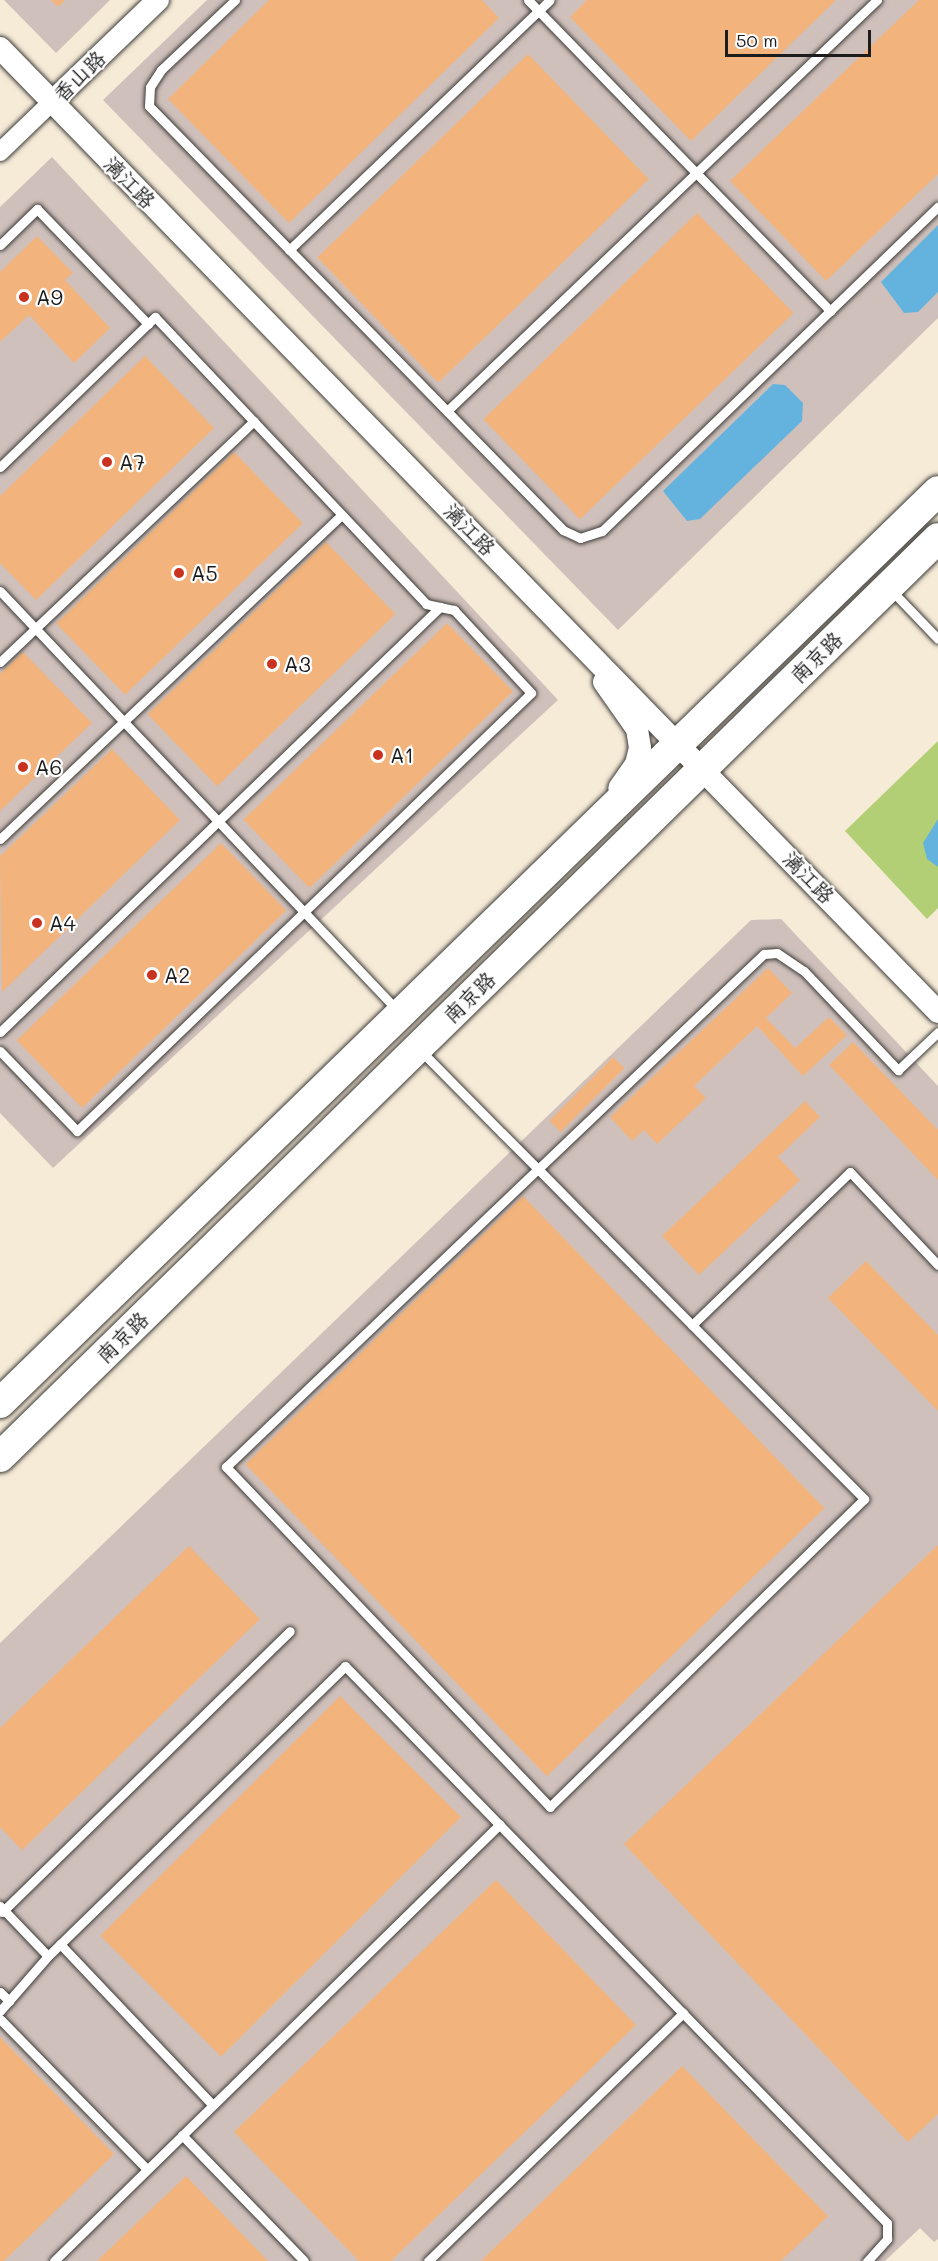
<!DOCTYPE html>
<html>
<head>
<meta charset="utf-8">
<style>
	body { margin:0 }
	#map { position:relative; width:938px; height:2261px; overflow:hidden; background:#f6ebd7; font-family:Mali,"LXGW WenKai TC",sans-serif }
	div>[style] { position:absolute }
	.industrial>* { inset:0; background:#cfc0bb }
	.green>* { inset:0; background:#b3cf75 }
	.water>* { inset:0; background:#64b3de }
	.building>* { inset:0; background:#f2b47c; transform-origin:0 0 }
	.roads { filter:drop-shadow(0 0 2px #3d3b38) drop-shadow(0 0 2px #3d3b38) }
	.service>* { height:9px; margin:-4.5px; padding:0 4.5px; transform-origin:4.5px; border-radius:4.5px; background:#fff }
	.minor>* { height:18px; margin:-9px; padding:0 9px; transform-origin:9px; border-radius:9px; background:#fff }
	.tertiary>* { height:22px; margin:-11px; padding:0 11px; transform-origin:11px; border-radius:11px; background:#fff }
	.primary>* { height:30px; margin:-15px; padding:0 15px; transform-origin:15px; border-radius:15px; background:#fff }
	.dots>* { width:16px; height:16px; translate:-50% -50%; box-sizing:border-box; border:3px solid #fff; border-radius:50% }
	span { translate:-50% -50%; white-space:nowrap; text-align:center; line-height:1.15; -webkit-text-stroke:4.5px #fff; paint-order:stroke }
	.street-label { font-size:21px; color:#1c1c1c }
	.poi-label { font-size:21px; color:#1c1c1c }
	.left { translate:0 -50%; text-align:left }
	.scale { position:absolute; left:725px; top:30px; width:146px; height:27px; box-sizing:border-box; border:3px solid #1c1c1c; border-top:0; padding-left:8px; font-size:18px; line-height:21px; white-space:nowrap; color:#1c1c1c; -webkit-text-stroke:4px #fff; paint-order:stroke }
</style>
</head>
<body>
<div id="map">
	<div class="industrial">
		<div style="clip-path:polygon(4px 0,110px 0,56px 53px)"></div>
		<div style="clip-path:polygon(207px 0,938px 0,938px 318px,618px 630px,103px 100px)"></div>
		<div style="clip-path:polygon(52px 157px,558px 700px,53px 1168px,0 1113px,0 207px)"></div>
		<div style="clip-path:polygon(781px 919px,938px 1086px,938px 2239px,934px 2242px,920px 2228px,885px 2261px,0 2261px,0 1643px,751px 920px)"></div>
	</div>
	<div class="green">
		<div style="clip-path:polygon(938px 741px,938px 908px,927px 919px,845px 831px)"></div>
	</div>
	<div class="water">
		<div style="clip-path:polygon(938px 225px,938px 292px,918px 312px,904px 313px,881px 282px)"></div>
		<div style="clip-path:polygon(773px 384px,785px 385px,803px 403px,802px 421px,700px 519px,687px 521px,663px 491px)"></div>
		<div style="clip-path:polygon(938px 819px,938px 867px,927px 859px,923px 843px)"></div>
	</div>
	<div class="building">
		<div style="clip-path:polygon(51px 0,65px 0,58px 7px)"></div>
		<div style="clip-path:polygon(269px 0,482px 0,499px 18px,289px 223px,168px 99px)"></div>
		<div style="clip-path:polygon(587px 0,836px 0,691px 141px,570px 17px)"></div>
		<div style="clip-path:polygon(919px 0,938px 0,938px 174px,826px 281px,730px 181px)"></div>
		<div style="left:528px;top:54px;width:174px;height:293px;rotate:46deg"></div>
		<div style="left:697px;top:213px;width:139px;height:297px;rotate:46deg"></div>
		<div style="clip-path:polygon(37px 236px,73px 273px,65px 280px,110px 328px,74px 363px,29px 315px,0 342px,0 272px)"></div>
		<div style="clip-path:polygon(145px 356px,214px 428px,36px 600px,0 563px,0 496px)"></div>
		<div style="left:234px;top:452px;width:99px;height:247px;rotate:46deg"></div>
		<div style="left:326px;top:542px;width:100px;height:248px;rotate:46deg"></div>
		<div style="left:447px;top:623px;width:95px;height:283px;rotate:46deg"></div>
		<div style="clip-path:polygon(23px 652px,92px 723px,0 811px,0 674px)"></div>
		<div style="clip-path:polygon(112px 749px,180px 820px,2px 992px,0 856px)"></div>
		<div style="left:221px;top:843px;width:94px;height:284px;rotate:46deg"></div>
		<div style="clip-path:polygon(768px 968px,792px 993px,766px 1018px,795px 1048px,829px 1017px,847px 1035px,803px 1076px,757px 1026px,694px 1086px,706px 1098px,657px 1144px,644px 1130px,632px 1141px,610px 1117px)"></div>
		<div style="clip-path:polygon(853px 1042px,938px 1130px,938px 1180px,829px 1065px)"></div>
		<div style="left:613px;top:1057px;width:16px;height:90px;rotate:45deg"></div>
		<div style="clip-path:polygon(805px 1101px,820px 1117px,778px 1157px,800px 1180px,699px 1275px,662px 1236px)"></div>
		<div style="left:523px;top:1196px;width:434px;height:386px;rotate:46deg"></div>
		<div style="clip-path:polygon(866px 1261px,938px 1335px,938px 1411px,828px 1298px)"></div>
		<div style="clip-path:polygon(938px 1545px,938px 2114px,908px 2142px,624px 1844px)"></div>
		<div style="clip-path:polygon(189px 1546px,260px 1619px,22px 1850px,0 1827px,0 1728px)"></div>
		<div style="left:340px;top:1696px;width:171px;height:339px;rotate:45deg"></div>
		<div style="clip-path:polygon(496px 1880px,636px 2025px,391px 2261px,359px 2261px,234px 2132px)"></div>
		<div style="clip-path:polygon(0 2037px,114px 2154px,4px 2261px,0 2261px)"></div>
		<div style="clip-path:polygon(682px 2066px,828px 2216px,781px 2261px,481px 2261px)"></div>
		<div style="clip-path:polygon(186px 2176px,268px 2261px,97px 2261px)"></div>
	</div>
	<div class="roads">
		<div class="service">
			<div style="left:235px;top:0;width:102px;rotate:136.6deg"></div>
			<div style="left:161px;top:70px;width:20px;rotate:123deg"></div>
			<div style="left:150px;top:87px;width:19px;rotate:93deg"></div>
			<div style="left:149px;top:106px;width:593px;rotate:45.68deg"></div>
			<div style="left:563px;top:530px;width:19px;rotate:25deg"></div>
			<div style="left:580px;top:538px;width:23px;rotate:-18deg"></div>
			<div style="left:602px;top:531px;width:467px;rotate:-44deg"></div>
			<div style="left:528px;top:0;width:434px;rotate:45.8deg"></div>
			<div style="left:0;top:245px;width:52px;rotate:-44.2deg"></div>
			<div style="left:37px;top:209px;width:160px;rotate:46deg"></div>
			<div style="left:289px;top:250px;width:361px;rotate:-43.8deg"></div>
			<div style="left:447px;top:411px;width:595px;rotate:-43.71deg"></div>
			<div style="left:0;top:467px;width:216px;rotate:-44.1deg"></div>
			<div style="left:155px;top:317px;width:395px;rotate:46.6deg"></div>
			<div style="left:426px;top:604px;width:29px;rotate:12deg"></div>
			<div style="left:454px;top:610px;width:113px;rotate:47.1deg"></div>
			<div style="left:531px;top:693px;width:631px;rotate:136.03deg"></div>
			<div style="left:77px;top:1131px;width:111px;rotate:-133.9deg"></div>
			<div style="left:0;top:591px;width:579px;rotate:46.54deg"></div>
			<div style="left:892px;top:591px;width:66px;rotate:46.2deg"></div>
			<div style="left:0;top:662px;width:350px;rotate:-43.5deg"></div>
			<div style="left:0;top:839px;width:471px;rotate:-43.5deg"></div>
			<div style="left:0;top:1032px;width:612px;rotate:-44.01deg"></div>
			<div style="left:421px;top:1051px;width:115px;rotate:45.4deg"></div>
			<div style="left:502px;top:1133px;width:51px;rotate:45deg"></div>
			<div style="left:538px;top:1169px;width:94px;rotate:45.4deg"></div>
			<div style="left:604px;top:1236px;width:370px;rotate:45.3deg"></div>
			<div style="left:864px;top:1499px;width:440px;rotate:135.6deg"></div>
			<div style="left:550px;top:1807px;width:470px;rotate:-133.6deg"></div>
			<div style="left:226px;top:1467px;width:431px;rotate:-43.7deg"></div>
			<div style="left:538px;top:1169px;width:312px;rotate:-43.6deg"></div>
			<div style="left:764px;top:954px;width:13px;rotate:-4deg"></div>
			<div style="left:777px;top:953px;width:32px;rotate:34deg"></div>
			<div style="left:804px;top:971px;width:137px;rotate:46.5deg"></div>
			<div style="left:898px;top:1070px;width:55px;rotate:-43.5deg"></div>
			<div style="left:692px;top:1325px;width:220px;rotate:-44.1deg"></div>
			<div style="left:850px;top:1172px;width:128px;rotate:46.6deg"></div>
			<div style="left:0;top:1906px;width:69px;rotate:46.2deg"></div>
			<div style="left:48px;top:1956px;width:415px;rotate:-44.3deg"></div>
			<div style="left:345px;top:1666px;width:777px;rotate:45.78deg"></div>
			<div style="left:887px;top:2223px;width:16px;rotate:90deg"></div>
			<div style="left:887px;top:2239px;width:30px;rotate:132deg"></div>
			<div style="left:2px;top:1912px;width:402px;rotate:-44.3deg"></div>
			<div style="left:60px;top:1944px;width:222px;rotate:46.5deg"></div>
			<div style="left:0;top:1992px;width:13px;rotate:45deg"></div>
			<div style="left:0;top:2011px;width:73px;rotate:-48.9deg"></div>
			<div style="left:0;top:2019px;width:210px;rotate:45.6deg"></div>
			<div style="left:182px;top:2135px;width:175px;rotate:45.9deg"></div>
			<div style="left:54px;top:2261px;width:624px;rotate:-44.42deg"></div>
			<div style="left:428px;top:2261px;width:356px;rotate:-44.2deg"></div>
		</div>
		<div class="minor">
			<div style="left:0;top:152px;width:72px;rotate:-43.9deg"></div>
		</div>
		<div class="tertiary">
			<div style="left:0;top:48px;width:1345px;rotate:45.78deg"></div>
			<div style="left:52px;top:102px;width:147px;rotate:-43.9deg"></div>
			<div style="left:604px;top:682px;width:57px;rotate:54.9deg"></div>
			<div style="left:637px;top:729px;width:19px;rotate:81deg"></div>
			<div style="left:640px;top:748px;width:16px;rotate:104deg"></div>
			<div style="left:636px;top:764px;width:29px;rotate:125deg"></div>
		</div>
		<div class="primary">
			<div style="left:0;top:1403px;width:1308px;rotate:-44.19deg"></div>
			<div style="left:0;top:1457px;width:1313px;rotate:-44.41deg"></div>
		</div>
	</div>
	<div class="dots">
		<div style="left:24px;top:297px;background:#c8321e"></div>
		<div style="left:107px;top:462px;background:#c8321e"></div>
		<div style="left:179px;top:573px;background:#c8321e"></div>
		<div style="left:272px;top:664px;background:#c8321e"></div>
		<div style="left:378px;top:755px;background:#c8321e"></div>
		<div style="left:23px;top:767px;background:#c8321e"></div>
		<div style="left:37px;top:923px;background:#c8321e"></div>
		<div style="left:152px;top:975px;background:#c8321e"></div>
	</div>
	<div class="street-label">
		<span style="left:79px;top:76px;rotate:-44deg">香山路</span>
		<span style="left:130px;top:182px;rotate:46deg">漓江路</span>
		<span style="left:470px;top:529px;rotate:46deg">漓江路</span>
		<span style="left:816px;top:657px;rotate:-44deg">南京路</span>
		<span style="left:809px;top:877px;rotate:46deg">漓江路</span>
		<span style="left:469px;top:997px;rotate:-44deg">南京路</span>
		<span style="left:122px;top:1337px;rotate:-44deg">南京路</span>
	</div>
	<div class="poi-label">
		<span class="left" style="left:36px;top:297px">A9</span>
		<span class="left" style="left:119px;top:462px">A7</span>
		<span class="left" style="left:191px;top:573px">A5</span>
		<span class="left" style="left:284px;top:664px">A3</span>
		<span class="left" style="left:390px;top:755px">A1</span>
		<span class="left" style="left:35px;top:767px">A6</span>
		<span class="left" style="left:49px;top:923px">A4</span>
		<span class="left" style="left:164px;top:975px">A2</span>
	</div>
	<div class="scale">50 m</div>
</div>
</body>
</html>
